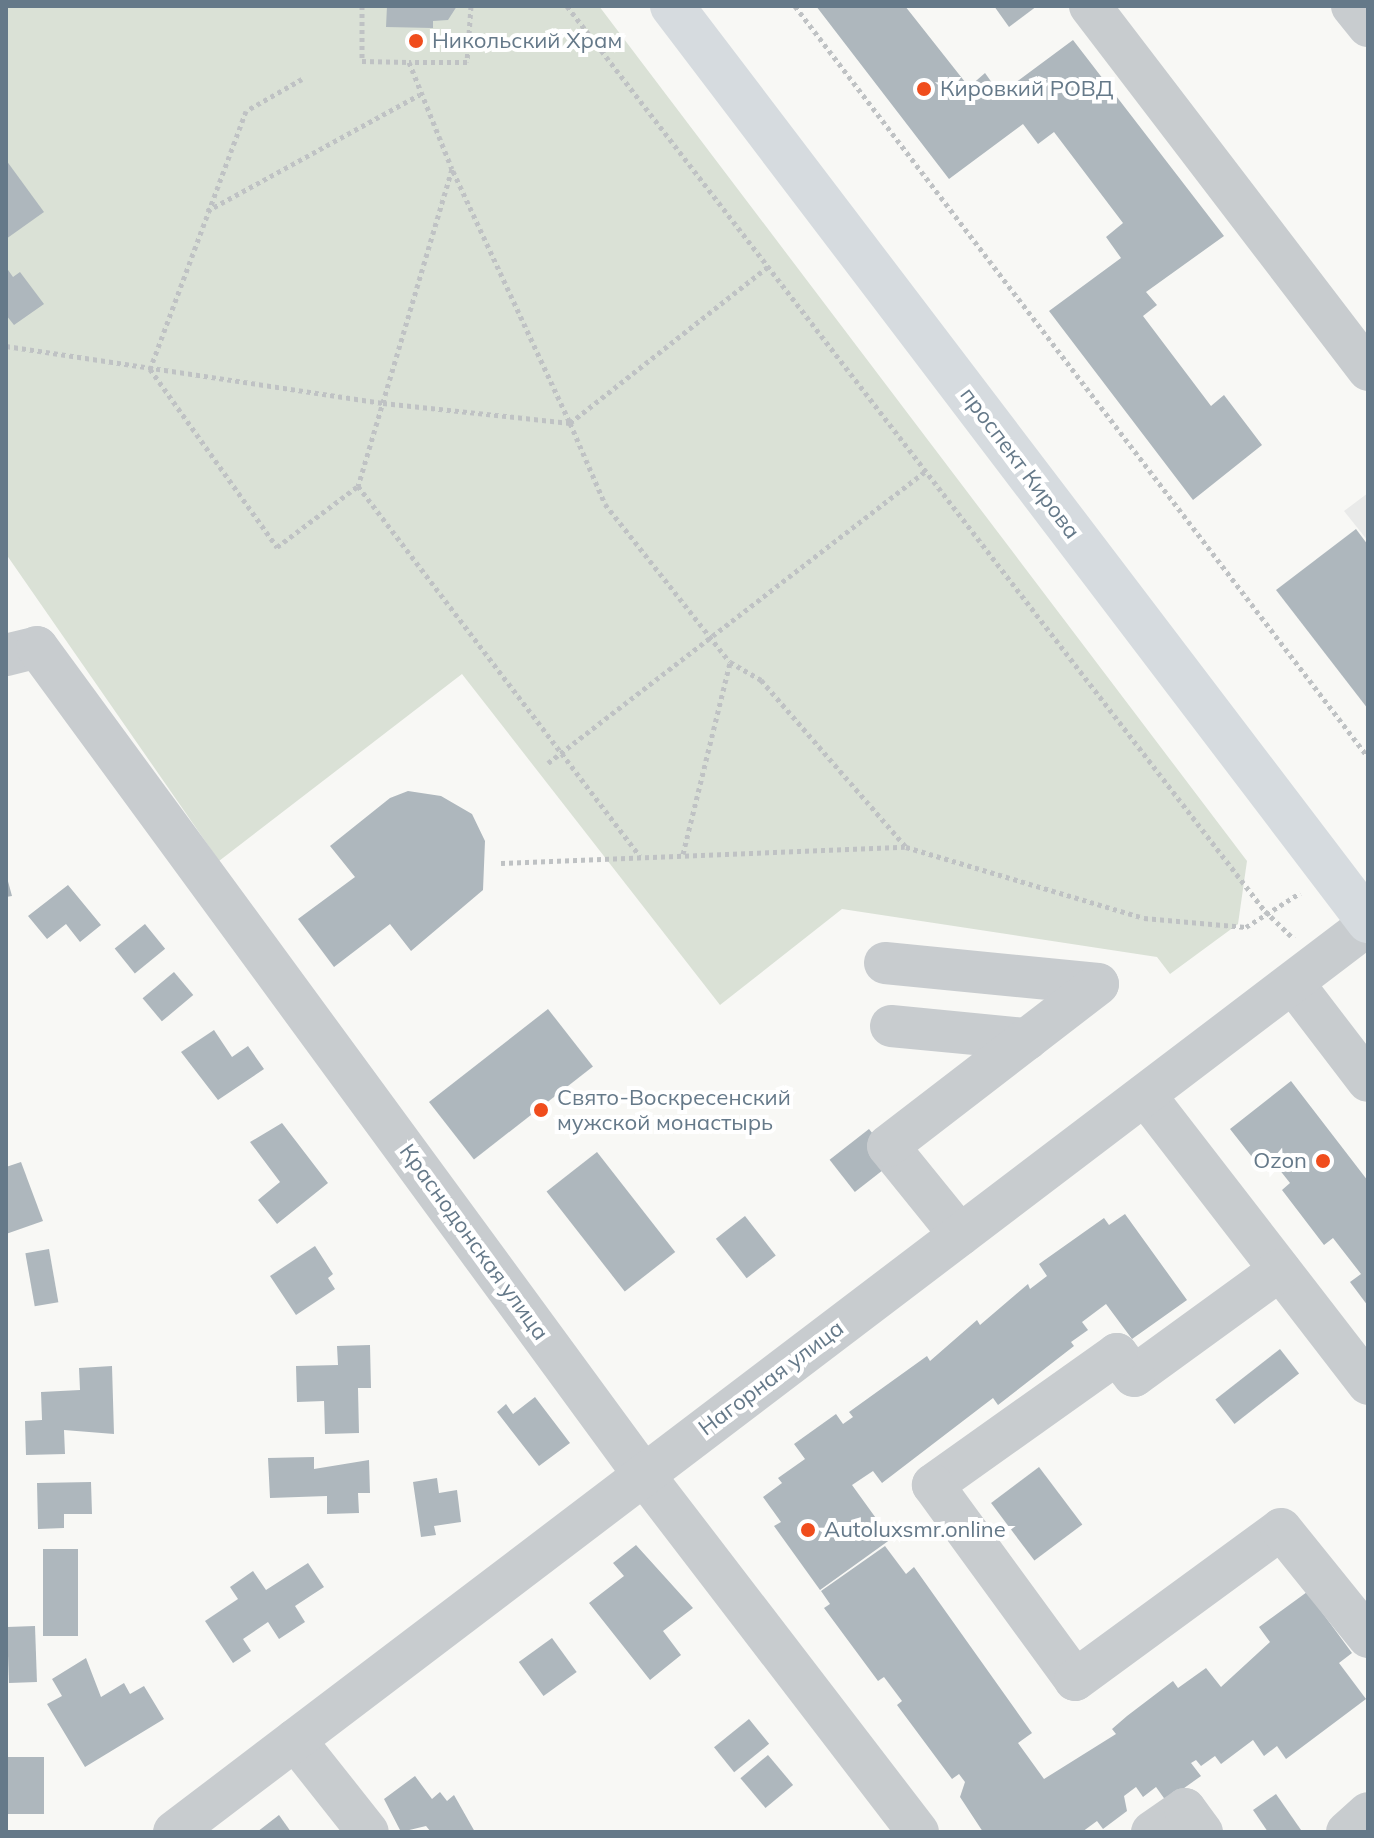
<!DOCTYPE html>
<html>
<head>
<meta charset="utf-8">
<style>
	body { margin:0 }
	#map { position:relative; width:1374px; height:1838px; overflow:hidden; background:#f8f8f5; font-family:Mulish,sans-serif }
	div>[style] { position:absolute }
	.built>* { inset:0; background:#e9eae9 }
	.green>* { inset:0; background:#dae1d6 }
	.building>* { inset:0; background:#aeb7bd; transform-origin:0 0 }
	.path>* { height:5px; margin-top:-2.5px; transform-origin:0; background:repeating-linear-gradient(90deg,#bfc2c4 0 4px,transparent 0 8px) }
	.minor>* { height:42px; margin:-21px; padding:0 21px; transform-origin:21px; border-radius:21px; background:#c8cccf }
	.major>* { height:44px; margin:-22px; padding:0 22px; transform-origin:22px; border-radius:22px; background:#d6dbdf }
	.dots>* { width:22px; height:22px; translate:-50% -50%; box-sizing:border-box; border:4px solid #fff; border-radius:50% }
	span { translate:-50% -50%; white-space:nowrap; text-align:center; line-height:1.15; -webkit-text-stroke:8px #fff; paint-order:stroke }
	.poi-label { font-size:22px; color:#657989 }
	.left { translate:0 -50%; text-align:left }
	.right { translate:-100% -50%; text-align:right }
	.street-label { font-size:22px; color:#657989 }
	.frame { position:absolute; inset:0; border:8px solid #657989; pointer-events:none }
</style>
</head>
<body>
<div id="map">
	<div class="built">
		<div style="clip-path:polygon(1368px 493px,1368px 541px,1344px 511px)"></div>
	</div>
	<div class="green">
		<div style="clip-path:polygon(6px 6px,599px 6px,1247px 861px,1238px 924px,1170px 974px,1157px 957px,842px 909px,720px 1005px,462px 674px,219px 861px,6px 554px)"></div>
	</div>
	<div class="building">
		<div style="clip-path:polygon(387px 6px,457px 6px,448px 20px,433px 21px,433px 28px,386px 27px)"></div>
		<div style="clip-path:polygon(816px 6px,905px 6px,969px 87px,985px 73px,1000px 94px,1073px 40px,1224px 236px,1146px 292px,1157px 305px,1143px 316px,1211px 406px,1224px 395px,1262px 445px,1193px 500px,1049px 311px,1121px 258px,1106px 237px,1123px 223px,1054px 132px,1038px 144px,1023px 124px,949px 179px)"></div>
		<div style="clip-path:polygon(994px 6px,1037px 6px,1009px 27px)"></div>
		<div style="clip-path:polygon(6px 160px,44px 212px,6px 239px)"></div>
		<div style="clip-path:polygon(6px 267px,13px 277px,20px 272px,44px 304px,14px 325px,6px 315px)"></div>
		<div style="clip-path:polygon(1356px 529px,1368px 545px,1368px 709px,1276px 590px)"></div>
		<div style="clip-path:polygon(408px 791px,441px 796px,472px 814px,485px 841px,483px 890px,411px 951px,390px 924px,334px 967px,298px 919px,355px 877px,330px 846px,390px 798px)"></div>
		<div style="clip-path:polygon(6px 874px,12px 896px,6px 897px)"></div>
		<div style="clip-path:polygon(68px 885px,101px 925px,80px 942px,66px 924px,47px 939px,28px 916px)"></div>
		<div style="left:145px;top:924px;width:32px;height:39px;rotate:51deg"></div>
		<div style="left:174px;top:972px;width:30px;height:41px;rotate:50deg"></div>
		<div style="left:548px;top:1009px;width:73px;height:151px;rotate:52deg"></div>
		<div style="clip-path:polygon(214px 1030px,232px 1057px,248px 1046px,264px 1069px,218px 1100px,181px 1052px)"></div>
		<div style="clip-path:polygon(1291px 1081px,1368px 1181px,1368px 1306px,1350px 1282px,1361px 1274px,1333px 1238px,1324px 1245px,1282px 1190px,1290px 1183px,1263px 1149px,1252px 1157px,1230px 1129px)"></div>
		<div style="clip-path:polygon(282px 1123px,328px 1183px,277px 1224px,258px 1200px,280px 1182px,250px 1142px)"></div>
		<div style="left:869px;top:1129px;width:41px;height:50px;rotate:52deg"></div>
		<div style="left:597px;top:1152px;width:127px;height:64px;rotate:52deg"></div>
		<div style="clip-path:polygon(21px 1162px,43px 1221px,6px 1234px,6px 1167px)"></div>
		<div style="clip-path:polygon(1125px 1214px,1187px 1300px,1132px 1339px,1106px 1304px,1082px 1322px,1088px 1330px,1071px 1342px,1074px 1346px,998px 1405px,993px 1398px,882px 1483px,873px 1471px,852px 1485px,891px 1539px,820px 1590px,774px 1526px,781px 1522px,763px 1497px,782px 1483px,778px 1478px,805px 1459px,794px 1444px,836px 1414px,843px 1424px,853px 1417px,849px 1412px,927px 1356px,930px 1361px,977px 1320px,980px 1325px,1028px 1284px,1030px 1289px,1047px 1276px,1039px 1264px,1104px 1218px,1109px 1225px)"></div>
		<div style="left:745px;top:1216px;width:50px;height:37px;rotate:52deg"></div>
		<div style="clip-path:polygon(315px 1246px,333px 1274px,328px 1278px,335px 1289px,296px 1315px,270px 1276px)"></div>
		<div style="left:49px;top:1249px;width:54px;height:24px;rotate:80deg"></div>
		<div style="clip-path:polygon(370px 1345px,371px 1388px,358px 1388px,359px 1433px,325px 1434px,324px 1401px,297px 1402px,296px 1366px,338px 1365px,337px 1346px)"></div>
		<div style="left:1280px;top:1349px;width:31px;height:82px;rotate:52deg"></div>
		<div style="clip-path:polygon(112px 1366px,114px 1434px,64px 1430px,65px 1454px,26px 1455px,25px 1421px,42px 1420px,41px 1392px,80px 1390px,79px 1368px)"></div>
		<div style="clip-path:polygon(535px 1397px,570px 1443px,539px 1466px,497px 1412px,506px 1404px,513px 1414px)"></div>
		<div style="clip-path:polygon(314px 1457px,314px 1469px,369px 1460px,370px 1493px,358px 1493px,359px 1513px,327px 1514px,327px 1496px,270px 1498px,268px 1458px)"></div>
		<div style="left:1039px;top:1467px;width:72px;height:60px;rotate:53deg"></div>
		<div style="clip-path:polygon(437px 1478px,439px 1493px,457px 1490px,461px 1522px,434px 1526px,436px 1535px,421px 1537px,413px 1482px)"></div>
		<div style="clip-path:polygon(91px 1482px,92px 1514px,64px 1514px,64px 1528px,38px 1529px,37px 1483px)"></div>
		<div style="clip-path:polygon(636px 1545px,693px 1608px,663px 1631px,681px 1655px,650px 1680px,589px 1603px,624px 1576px,613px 1563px)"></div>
		<div style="clip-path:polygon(885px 1546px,906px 1574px,914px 1567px,1032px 1733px,1018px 1743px,1044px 1779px,1116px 1734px,1112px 1729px,1127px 1716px,1173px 1681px,1178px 1688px,1206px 1668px,1221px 1687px,1270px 1642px,1259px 1627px,1307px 1592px,1352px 1653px,1339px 1663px,1366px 1699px,1286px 1759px,1277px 1746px,1264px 1756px,1253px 1740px,1221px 1764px,1215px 1756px,1201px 1766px,1196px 1760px,1191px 1763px,1201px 1776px,1166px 1801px,1156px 1787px,1143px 1797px,1136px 1787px,1124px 1796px,1127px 1811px,1103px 1829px,1097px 1821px,1082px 1832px,983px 1832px,960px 1797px,965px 1782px,959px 1774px,952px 1779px,897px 1705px,902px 1701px,884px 1677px,878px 1681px,824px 1608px,830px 1604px,821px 1591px)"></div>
		<div style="left:43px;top:1549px;width:35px;height:87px"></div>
		<div style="clip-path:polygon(308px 1563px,324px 1587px,295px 1606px,305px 1622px,279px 1639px,268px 1622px,243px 1639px,251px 1651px,233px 1663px,205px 1621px,238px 1599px,230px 1587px,253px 1571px,266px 1590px)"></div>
		<div style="left:35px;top:1626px;width:56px;height:28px;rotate:88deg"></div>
		<div style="left:552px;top:1638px;width:42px;height:41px;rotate:54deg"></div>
		<div style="clip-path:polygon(86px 1658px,101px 1697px,124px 1683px,130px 1694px,144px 1686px,164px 1719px,85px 1767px,47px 1704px,62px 1696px,52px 1679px)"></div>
		<div style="left:749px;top:1719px;width:32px;height:45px;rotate:51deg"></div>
		<div style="left:768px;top:1755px;width:39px;height:36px;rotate:50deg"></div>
		<div style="left:6px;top:1757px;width:38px;height:57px"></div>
		<div style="clip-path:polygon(415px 1776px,432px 1799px,440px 1792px,447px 1801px,454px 1795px,475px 1832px,431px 1832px,426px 1826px,401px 1832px,384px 1799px)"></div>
		<div style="clip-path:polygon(1276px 1794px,1301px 1830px,1298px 1832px,1268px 1832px,1253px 1810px)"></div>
		<div style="clip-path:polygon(279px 1815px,291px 1832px,257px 1832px)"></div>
	</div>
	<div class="path">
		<div style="left:362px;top:6px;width:55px;rotate:90deg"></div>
		<div style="left:362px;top:61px;width:47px;rotate:1.2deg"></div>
		<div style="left:471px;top:6px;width:56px;rotate:94.1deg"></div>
		<div style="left:467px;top:62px;width:58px;rotate:180deg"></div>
		<div style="left:409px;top:62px;width:115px;rotate:68.1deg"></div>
		<div style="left:452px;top:169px;width:331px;rotate:106.5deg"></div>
		<div style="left:358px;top:486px;width:465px;rotate:52.7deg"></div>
		<div style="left:567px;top:6px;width:1143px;rotate:52.36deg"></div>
		<div style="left:1265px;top:911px;width:40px;rotate:44deg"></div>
		<div style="left:795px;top:6px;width:945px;rotate:52.66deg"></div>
		<div style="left:302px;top:79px;width:64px;rotate:150.3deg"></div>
		<div style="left:246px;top:111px;width:275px;rotate:110.4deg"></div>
		<div style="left:150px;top:369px;width:219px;rotate:54.5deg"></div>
		<div style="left:277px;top:547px;width:101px;rotate:-37deg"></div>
		<div style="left:453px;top:171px;width:278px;rotate:65.1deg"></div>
		<div style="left:570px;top:423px;width:253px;rotate:-38.3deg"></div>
		<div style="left:207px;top:211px;width:242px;rotate:-28.7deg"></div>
		<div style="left:6px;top:346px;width:381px;rotate:8.6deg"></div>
		<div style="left:383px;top:403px;width:188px;rotate:6.1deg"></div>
		<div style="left:570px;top:423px;width:88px;rotate:66.6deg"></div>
		<div style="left:605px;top:504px;width:201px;rotate:51.7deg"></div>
		<div style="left:730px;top:662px;width:36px;rotate:30deg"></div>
		<div style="left:761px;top:680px;width:221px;rotate:49deg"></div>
		<div style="left:906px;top:847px;width:248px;rotate:16.6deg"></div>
		<div style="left:1144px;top:918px;width:102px;rotate:5deg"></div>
		<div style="left:1246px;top:927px;width:64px;rotate:-32.2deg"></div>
		<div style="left:548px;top:763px;width:479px;rotate:-37.7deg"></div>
		<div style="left:683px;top:854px;width:198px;rotate:-76.2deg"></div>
		<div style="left:501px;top:863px;width:404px;rotate:-2.3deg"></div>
	</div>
	<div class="minor">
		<div style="left:1090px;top:6px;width:458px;rotate:52.6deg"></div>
		<div style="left:1352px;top:6px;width:26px;rotate:51deg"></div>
		<div style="left:6px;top:655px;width:32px;rotate:-14deg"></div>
		<div style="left:37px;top:647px;width:1027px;rotate:53.76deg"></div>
		<div style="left:644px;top:1475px;width:450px;rotate:52.5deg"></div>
		<div style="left:885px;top:963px;width:214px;rotate:5.6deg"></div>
		<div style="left:1293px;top:983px;width:123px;rotate:52.6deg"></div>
		<div style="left:891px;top:1026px;width:137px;rotate:5.5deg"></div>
		<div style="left:1145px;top:1095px;width:365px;rotate:52.3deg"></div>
		<div style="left:960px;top:1235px;width:114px;rotate:-129deg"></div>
		<div style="left:888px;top:1146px;width:265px;rotate:-37.6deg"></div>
		<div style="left:1280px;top:1270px;width:180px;rotate:144deg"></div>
		<div style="left:1134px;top:1376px;width:28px;rotate:-128deg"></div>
		<div style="left:1117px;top:1354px;width:226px;rotate:144.6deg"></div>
		<div style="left:933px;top:1485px;width:241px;rotate:53.9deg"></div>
		<div style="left:1075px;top:1680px;width:255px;rotate:-36.2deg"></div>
		<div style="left:1281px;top:1529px;width:139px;rotate:51.1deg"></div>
		<div style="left:295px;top:1740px;width:117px;rotate:51.6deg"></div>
		<div style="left:174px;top:1832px;width:1499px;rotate:-37.22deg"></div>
		<div style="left:1152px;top:1832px;width:40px;rotate:-34.9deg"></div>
		<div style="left:1185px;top:1809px;width:29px;rotate:54deg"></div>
		<div style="left:1347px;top:1832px;width:28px;rotate:-42deg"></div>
	</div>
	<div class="major">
		<div style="left:672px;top:6px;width:1150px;rotate:52.74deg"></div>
	</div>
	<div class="dots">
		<div style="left:416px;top:41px;background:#f04d1d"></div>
		<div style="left:924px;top:89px;background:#f04d1d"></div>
		<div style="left:541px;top:1110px;background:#f04d1d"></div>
		<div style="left:1323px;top:1161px;background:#f04d1d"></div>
		<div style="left:808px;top:1530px;background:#f04d1d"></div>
	</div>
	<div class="poi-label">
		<span class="left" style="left:432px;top:41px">Никольский Храм</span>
		<span class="left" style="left:940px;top:89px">Кировкий РОВД</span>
		<span class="left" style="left:557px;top:1110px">Свято-Воскресенский<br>мужской монастырь</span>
		<span class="right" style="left:1307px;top:1161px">Ozon</span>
		<span class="left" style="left:824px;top:1530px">Autoluxsmr.online</span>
	</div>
	<div class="street-label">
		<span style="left:1020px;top:463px;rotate:53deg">проспект Кирова</span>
		<span style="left:474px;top:1242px;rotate:54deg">Краснодонская улица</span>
		<span style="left:771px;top:1378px;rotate:-37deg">Нагорная улица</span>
	</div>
	<div class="frame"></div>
</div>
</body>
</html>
